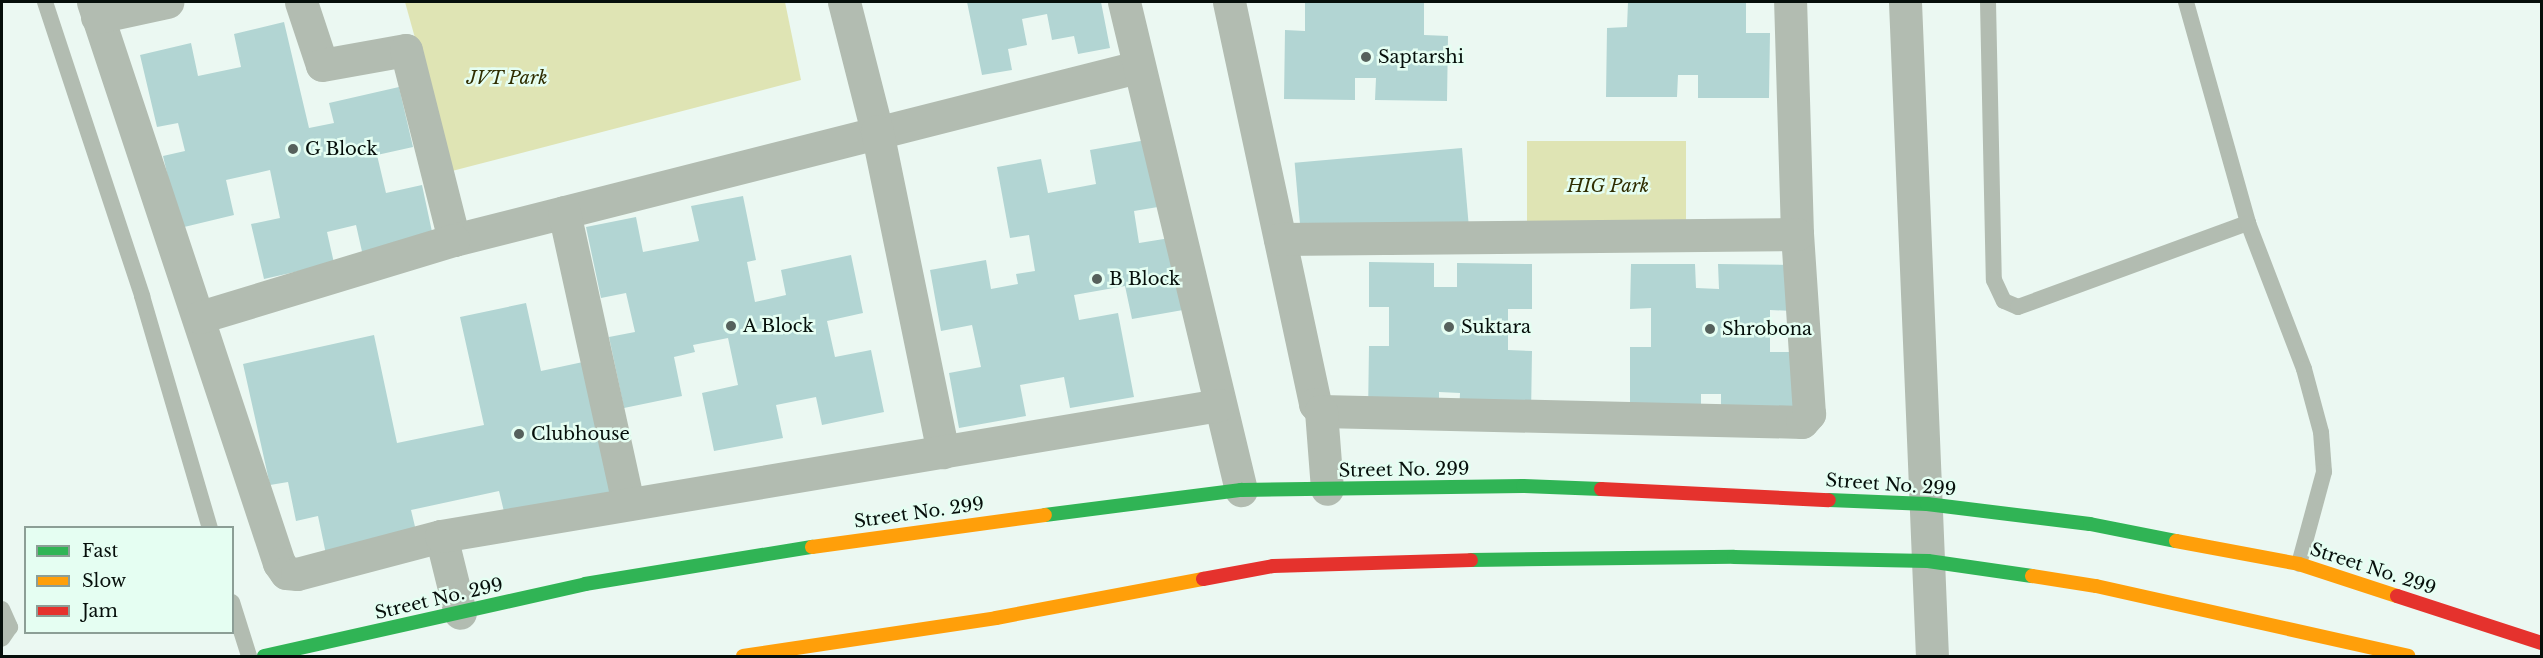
<!DOCTYPE html>
<html>
<head>
<meta charset="utf-8">
<style>
	body { margin:0 }
	#map { position:relative; width:2543px; height:658px; overflow:hidden; background:#ebf8f2; font-family:"Libre Baskerville",serif }
	div>[style] { position:absolute }
	.green>* { inset:0; background:#dfe4b4; transform-origin:0 0 }
	.building>* { inset:0; background:#b2d5d3; transform-origin:0 0 }
	.lane>* { height:16px; margin:-8px; padding:0 8px; transform-origin:8px; border-radius:8px; background:#b2bcb1 }
	.street>* { height:33px; margin:-16.5px; padding:0 16.5px; transform-origin:16.5px; border-radius:16.5px; background:#b2bcb1 }
	.fast>* { height:14px; margin:-7px; padding:0 7px; transform-origin:7px; border-radius:7px; background:#30b455 }
	.slow>* { height:14px; margin:-7px; padding:0 7px; transform-origin:7px; border-radius:7px; background:#ff9f0a }
	.jam>* { height:14px; margin:-7px; padding:0 7px; transform-origin:7px; border-radius:7px; background:#e5322d }
	.dots>* { width:16px; height:16px; translate:-50% -50%; box-sizing:border-box; border:3px solid #e5fef2; border-radius:50% }
	span { translate:-50% -50%; white-space:nowrap; text-align:center; line-height:1.15; -webkit-text-stroke:5px #e5fef2; paint-order:stroke }
	.poi-label { font-size:18px; color:#060f0b }
	.left { translate:0 -50%; text-align:left }
	.park-label { font-size:18px; color:#2f2d00; font-style:italic }
	.street-label { font-size:18px; color:#060f0b }
	.frame { position:absolute; inset:0; border:3px solid #060f0b; pointer-events:none }
	.legend { position:absolute; left:24px; top:526px; width:210px; height:108px; box-sizing:border-box; background:#e5fef2; border:2px solid #8c9e96; margin:0; padding:8px 10px; list-style:none; font-size:18px; color:#060f0b }
	.legend li { display:flex; align-items:center; gap:12px; height:30px }
	.legend b { width:30px; border:2px solid #8c9e96 }
</style>
</head>
<body>
<div id="map">
	<div class="green">
		<div style="clip-path:polygon(405px 2px,785px 2px,801px 80px,452px 171px)"></div>
		<div style="left:1527px;top:141px;width:159px;height:89px"></div>
	</div>
	<div class="building">
		<div style="clip-path:polygon(967px 2px,1101px 2px,1110px 48px,1078px 54px,1074px 36px,1052px 40px,1047px 14px,1022px 19px,1027px 45px,1008px 49px,1012px 70px,982px 75px)"></div>
		<div style="clip-path:polygon(1305px 2px,1424px 2px,1424px 35px,1448px 36px,1447px 101px,1375px 100px,1376px 78px,1355px 78px,1355px 100px,1284px 99px,1285px 30px,1305px 31px)"></div>
		<div style="clip-path:polygon(1628px 2px,1746px 2px,1746px 33px,1770px 33px,1769px 98px,1698px 98px,1698px 75px,1678px 75px,1677px 97px,1606px 97px,1607px 28px,1627px 27px)"></div>
		<div style="clip-path:polygon(284px 22px,309px 128px,334px 123px,329px 103px,399px 87px,413px 147px,377px 155px,386px 193px,422px 185px,434px 241px,363px 256px,356px 225px,327px 232px,334px 263px,264px 279px,251px 224px,280px 218px,270px 170px,226px 180px,234px 215px,180px 228px,163px 156px,185px 151px,178px 123px,157px 127px,140px 55px,191px 43px,198px 76px,241px 67px,234px 34px)"></div>
		<div style="clip-path:polygon(1152px 139px,1164px 206px,1134px 211px,1139px 243px,1170px 238px,1183px 310px,1132px 319px,1125px 286px,1074px 295px,1079px 320px,1118px 313px,1134px 397px,1070px 408px,1064px 377px,1020px 385px,1026px 416px,959px 428px,949px 373px,981px 367px,972px 325px,941px 331px,930px 270px,986px 260px,991px 289px,1018px 284px,1016px 274px,1035px 271px,1029px 235px,1010px 238px,997px 167px,1041px 159px,1048px 193px,1096px 184px,1090px 150px)"></div>
		<div style="left:1462px;top:148px;width:84px;height:168px;rotate:85deg"></div>
		<div style="clip-path:polygon(743px 196px,756px 260px,747px 262px,755px 302px,786px 295px,781px 270px,851px 255px,863px 313px,827px 321px,835px 357px,871px 350px,884px 412px,822px 425px,816px 397px,776px 405px,783px 438px,714px 451px,702px 393px,738px 385px,728px 338px,693px 345px,695px 352px,674px 357px,682px 396px,624px 408px,609px 337px,635px 332px,626px 293px,601px 298px,586px 227px,636px 217px,643px 252px,699px 241px,691px 206px)"></div>
		<div style="clip-path:polygon(1369px 262px,1434px 263px,1434px 287px,1457px 287px,1457px 263px,1532px 264px,1532px 309px,1508px 309px,1508px 350px,1532px 351px,1531px 416px,1459px 415px,1460px 393px,1439px 392px,1439px 415px,1368px 415px,1369px 346px,1389px 346px,1389px 307px,1369px 307px)"></div>
		<div style="clip-path:polygon(1631px 264px,1695px 264px,1696px 288px,1719px 289px,1718px 264px,1794px 265px,1793px 311px,1770px 310px,1770px 352px,1793px 352px,1793px 417px,1721px 417px,1721px 394px,1701px 394px,1701px 416px,1630px 416px,1630px 347px,1651px 347px,1651px 308px,1630px 309px)"></div>
		<div style="clip-path:polygon(526px 303px,541px 371px,583px 362px,612px 498px,506px 520px,499px 491px,411px 510px,418px 539px,327px 559px,318px 516px,296px 521px,288px 482px,270px 485px,243px 364px,374px 335px,397px 443px,484px 425px,460px 317px)"></div>
	</div>
	<div class="lane">
		<div style="left:45px;top:2px;width:310px;rotate:71.7deg"></div>
		<div style="left:142px;top:296px;width:242px;rotate:73.7deg"></div>
		<div style="left:1988px;top:2px;width:278px;rotate:88.8deg"></div>
		<div style="left:1994px;top:280px;width:23px;rotate:65deg"></div>
		<div style="left:2004px;top:301px;width:15px;rotate:23deg"></div>
		<div style="left:2018px;top:307px;width:245px;rotate:-20.1deg"></div>
		<div style="left:2186px;top:2px;width:230px;rotate:74.3deg"></div>
		<div style="left:2248px;top:223px;width:156px;rotate:69deg"></div>
		<div style="left:2304px;top:369px;width:65px;rotate:74.9deg"></div>
		<div style="left:2321px;top:432px;width:40px;rotate:85.7deg"></div>
		<div style="left:2324px;top:472px;width:95px;rotate:105.2deg"></div>
		<div style="left:232px;top:602px;width:57px;rotate:72.5deg"></div>
		<div style="left:2px;top:609px;width:20px;rotate:66deg"></div>
		<div style="left:10px;top:627px;width:14px;rotate:124deg"></div>
	</div>
	<div class="street">
		<div style="left:93px;top:2px;width:591px;rotate:71.66deg"></div>
		<div style="left:279px;top:563px;width:12px;rotate:55deg"></div>
		<div style="left:286px;top:573px;width:11px;rotate:5deg"></div>
		<div style="left:297px;top:574px;width:149px;rotate:-14.8deg"></div>
		<div style="left:441px;top:536px;width:79px;rotate:76.1deg"></div>
		<div style="left:301px;top:2px;width:66px;rotate:71.6deg"></div>
		<div style="left:322px;top:65px;width:85px;rotate:-10.1deg"></div>
		<div style="left:406px;top:50px;width:196px;rotate:75.8deg"></div>
		<div style="left:454px;top:240px;width:705px;rotate:-14.21deg"></div>
		<div style="left:844px;top:2px;width:133px;rotate:75.7deg"></div>
		<div style="left:877px;top:131px;width:328px;rotate:78.4deg"></div>
		<div style="left:1124px;top:2px;width:502px;rotate:76.52deg"></div>
		<div style="left:1229px;top:2px;width:411px;rotate:77.9deg"></div>
		<div style="left:1315px;top:404px;width:9px;rotate:49deg"></div>
		<div style="left:1321px;top:411px;width:481px;rotate:1.3deg"></div>
		<div style="left:1802px;top:422px;width:11px;rotate:-49deg"></div>
		<div style="left:1809px;top:414px;width:180px;rotate:-93.8deg"></div>
		<div style="left:1797px;top:234px;width:232px;rotate:-91.7deg"></div>
		<div style="left:1905px;top:2px;width:655px;rotate:87.64deg"></div>
		<div style="left:97px;top:17px;width:72px;rotate:-12.1deg"></div>
		<div style="left:564px;top:212px;width:299px;rotate:77.6deg"></div>
		<div style="left:1280px;top:239px;width:517px;rotate:-0.55deg"></div>
		<div style="left:200px;top:317px;width:265px;rotate:-16.9deg"></div>
		<div style="left:1321px;top:411px;width:78px;rotate:85.6deg"></div>
		<div style="left:441px;top:536px;width:789px;rotate:-9.56deg"></div>
	</div>
	<div class="fast">
		<div style="left:1829px;top:500px;width:98px;rotate:2.3deg"></div>
		<div style="left:1927px;top:504px;width:164px;rotate:7deg"></div>
		<div style="left:2090px;top:524px;width:88px;rotate:11.2deg"></div>
		<div style="left:1045px;top:515px;width:198px;rotate:-7.3deg"></div>
		<div style="left:1241px;top:490px;width:282px;rotate:-0.8deg"></div>
		<div style="left:1523px;top:486px;width:78px;rotate:2.2deg"></div>
		<div style="left:1471px;top:560px;width:263px;rotate:-0.7deg"></div>
		<div style="left:1734px;top:557px;width:194px;rotate:1.2deg"></div>
		<div style="left:1928px;top:561px;width:105px;rotate:8.2deg"></div>
		<div style="left:264px;top:656px;width:329px;rotate:-12.6deg"></div>
		<div style="left:585px;top:584px;width:230px;rotate:-9.3deg"></div>
	</div>
	<div class="slow">
		<div style="left:2176px;top:541px;width:125px;rotate:10.6deg"></div>
		<div style="left:2299px;top:564px;width:103px;rotate:18.1deg"></div>
		<div style="left:812px;top:547px;width:235px;rotate:-7.8deg"></div>
		<div style="left:2032px;top:576px;width:65px;rotate:8.9deg"></div>
		<div style="left:2096px;top:586px;width:320px;rotate:12.6deg"></div>
		<div style="left:743px;top:656px;width:256px;rotate:-8.5deg"></div>
		<div style="left:996px;top:618px;width:211px;rotate:-10.7deg"></div>
	</div>
	<div class="jam">
		<div style="left:1601px;top:489px;width:228px;rotate:2.8deg"></div>
		<div style="left:1203px;top:579px;width:71px;rotate:-10.5deg"></div>
		<div style="left:1273px;top:566px;width:198px;rotate:-1.7deg"></div>
		<div style="left:2397px;top:596px;width:152px;rotate:18deg"></div>
	</div>
	<div class="dots">
		<div style="left:1366px;top:57px;background:#56615c"></div>
		<div style="left:293px;top:149px;background:#56615c"></div>
		<div style="left:1097px;top:279px;background:#56615c"></div>
		<div style="left:731px;top:326px;background:#56615c"></div>
		<div style="left:1449px;top:327px;background:#56615c"></div>
		<div style="left:1710px;top:329px;background:#56615c"></div>
		<div style="left:519px;top:434px;background:#56615c"></div>
	</div>
	<div class="poi-label">
		<span class="left" style="left:1378px;top:57px">Saptarshi</span>
		<span class="left" style="left:305px;top:149px">G Block</span>
		<span class="left" style="left:1109px;top:279px">B Block</span>
		<span class="left" style="left:743px;top:326px">A Block</span>
		<span class="left" style="left:1461px;top:327px">Suktara</span>
		<span class="left" style="left:1722px;top:329px">Shrobona</span>
		<span class="left" style="left:531px;top:434px">Clubhouse</span>
	</div>
	<div class="park-label">
		<span style="left:507px;top:78px">JVT Park</span>
		<span style="left:1608px;top:186px">HIG Park</span>
	</div>
	<div class="street-label">
		<span style="left:1404px;top:470px;rotate:-1deg">Street No. 299</span>
		<span style="left:1891px;top:485px;rotate:4deg">Street No. 299</span>
		<span style="left:919px;top:513px;rotate:-8deg">Street No. 299</span>
		<span style="left:2373px;top:569px;rotate:18deg">Street No. 299</span>
		<span style="left:439px;top:599px;rotate:-13deg">Street No. 299</span>
	</div>
	<div class="frame"></div>
	<ul class="legend">
	<li><b style="height:8px;background:#30b455"></b>Fast</li>
	<li><b style="height:8px;background:#ff9f0a"></b>Slow</li>
	<li><b style="height:8px;background:#e5322d"></b>Jam</li>
	</ul>
</div>
</body>
</html>
